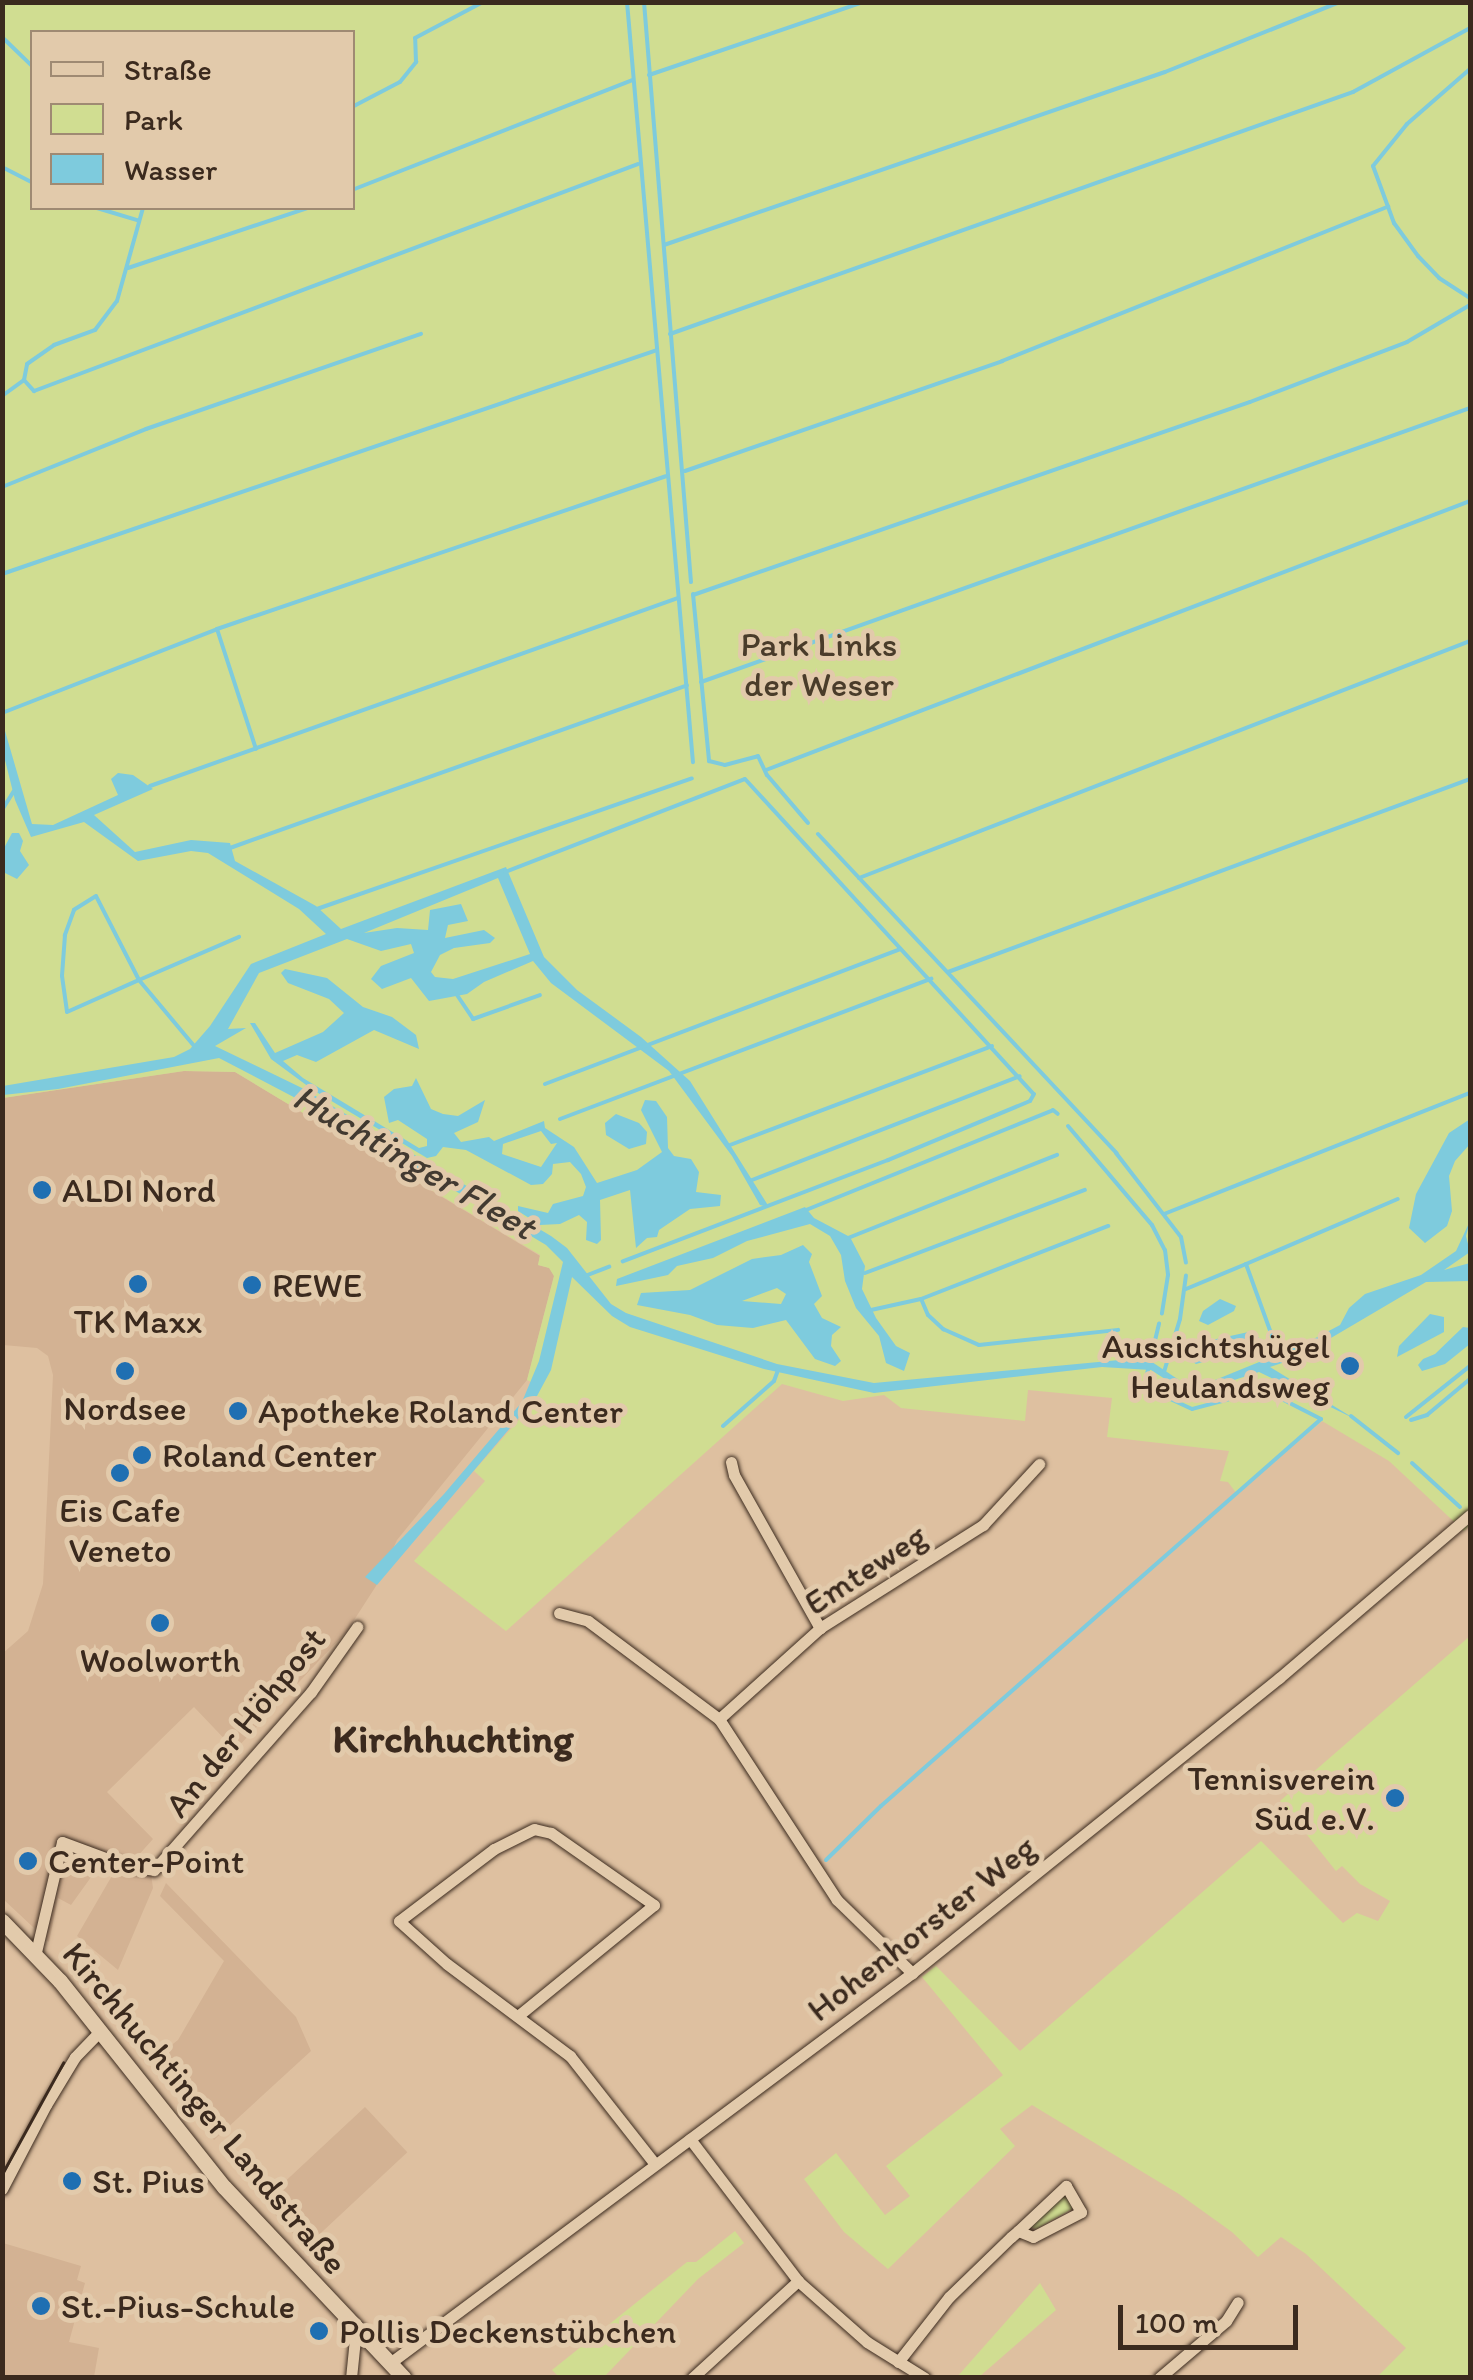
<!DOCTYPE html>
<html>
<head>
<meta charset="utf-8">
<style>
	body { margin:0 }
	#map { position:relative; width:1473px; height:2380px; overflow:hidden; background:#dec0a0; font-family:Itim,sans-serif }
	div>[style] { position:absolute }
	.built>* { inset:0; background:#d3b293; transform-origin:0 0 }
	.green>* { inset:0; background:#d0dd91 }
	.water>* { inset:0; background:#7ecbdd }
	.stream>* { height:4px; margin:-2px; padding:0 2px; transform-origin:2px; border-radius:2px; background:#7ecbdd }
	.roads { filter:drop-shadow(0 0 2px #3b2a1e) drop-shadow(0 0 2px #3b2a1e) }
	.minor>* { height:11px; margin:-5.5px; padding:0 5.5px; transform-origin:5.5px; border-radius:5.5px; background:#e2caab }
	.secondary>* { height:15px; margin:-7.5px; padding:0 7.5px; transform-origin:7.5px; border-radius:7.5px; background:#e2caab }
	.tram>* { height:2.5px; margin:-1.25px; padding:0 1.25px; transform-origin:1.25px; border-radius:1.25px; background:#3b2a1e }
	.dots>* { width:28px; height:28px; translate:-50% -50%; box-sizing:border-box; border:5px solid #e2caab; border-radius:50% }
	span { translate:-50% -50%; white-space:nowrap; text-align:center; line-height:1.15; -webkit-text-stroke:10px #e2caab; paint-order:stroke }
	.park-label { font-size:35px; color:#4a3c2a }
	.poi-label { font-size:35px; color:#3b2a1e }
	.left { translate:0 -50%; text-align:left }
	.right { translate:-100% -50%; text-align:right }
	.street-label { font-size:35px; color:#3b2a1e }
	.water-label { font-size:38px; color:#423a31; font-style:italic }
	.quarter-label { font-size:40px; color:#3b2a1e; font-weight:700 }
	.frame { position:absolute; inset:0; border:5px solid #3b2a1e; pointer-events:none }
	.legend { position:absolute; left:30px; top:30px; width:325px; height:180px; box-sizing:border-box; background:#e2caab; border:2px solid #9f8a73; margin:0; padding:12px 18px; list-style:none; font-size:30px; color:#3b2a1e }
	.legend li { display:flex; align-items:center; gap:20px; height:50px }
	.legend b { width:50px; border:2px solid #9f8a73 }
	.scale { position:absolute; left:1118px; top:2305px; width:180px; height:45px; box-sizing:border-box; border:5px solid #3b2a1e; border-top:0; padding-left:12px; font-size:30px; line-height:35px; white-space:nowrap; color:#3b2a1e; -webkit-text-stroke:8px #e2caab; paint-order:stroke }
</style>
</head>
<body>
<div id="map">
	<div class="built">
		<div style="clip-path:polygon(184px 1071px,235px 1072px,540px 1256px,538px 1265px,550px 1268px,554px 1276px,527px 1380px,397px 1540px,376px 1586px,347px 1631px,235px 1750px,194px 1707px,107px 1792px,153px 1839px,136px 1858px,135px 1867px,151px 1874px,153px 1888px,118px 1970px,77px 1936px,113px 1874px,99px 1866px,71px 1905px,58px 1898px,49px 1942px,3px 1899px,2px 1654px,28px 1631px,43px 1584px,53px 1375px,48px 1356px,37px 1348px,3px 1345px,3px 1098px)"></div>
		<div style="clip-path:polygon(166px 1883px,296px 2017px,311px 2051px,214px 2140px,151px 2061px,178px 2040px,224px 1961px,160px 1896px)"></div>
		<div style="left:365px;top:2107px;width:62px;height:139px;rotate:47deg"></div>
		<div style="clip-path:polygon(3px 2243px,81px 2266px,77px 2280px,85px 2283px,69px 2342px,99px 2348px,94px 2377px,3px 2377px)"></div>
	</div>
	<div class="green">
		<div style="clip-path:polygon(evenodd,2px 3px,1470px 3px,1470px 1525px,1464px 1531px,1389px 1461px,1322px 1421px,1237px 1494px,1228px 1482px,1220px 1481px,1229px 1451px,1107px 1437px,1112px 1398px,1028px 1390px,1025px 1421px,901px 1408px,884px 1395px,843px 1401px,782px 1384px,506px 1631px,414px 1561px,485px 1481px,474px 1471px,523px 1415px,541px 1387px,527px 1380px,554px 1276px,549px 1268px,538px 1265px,540px 1255px,235px 1072px,184px 1071px,3px 1098px,2px 3px,32px 32px,352px 32px,352px 208px,32px 208px,32px 32px)"></div>
		<div style="clip-path:polygon(1470px 1636px,1470px 2377px,1377px 2377px,1406px 2348px,1306px 2254px,1281px 2237px,1258px 2257px,1232px 2232px,1179px 2194px,1032px 2105px,1000px 2129px,1015px 2146px,888px 2269px,844px 2232px,804px 2179px,836px 2153px,885px 2215px,910px 2196px,886px 2166px,1003px 2075px,922px 1977px,936px 1966px,1020px 2051px,1261px 1841px,1343px 1923px,1357px 1913px,1378px 1921px,1390px 1901px,1360px 1884px,1342px 1866px,1336px 1871px,1280px 1801px)"></div>
		<div style="clip-path:polygon(1065px 2194px,1074px 2208px,1036px 2229px,1031px 2227px)"></div>
		<div style="clip-path:polygon(735px 2231px,744px 2243px,698px 2279px,604px 2377px,559px 2377px,552px 2370px,687px 2262px,696px 2262px)"></div>
		<div style="clip-path:polygon(1040px 2283px,1056px 2310px,979px 2377px,957px 2377px)"></div>
	</div>
	<div class="water">
		<div style="clip-path:polygon(evenodd,3px 724px,32px 824px,53px 825px,118px 795px,111px 779px,118px 773px,133px 775px,153px 789px,94px 815px,135px 852px,191px 840px,230px 843px,235px 861px,316px 906px,341px 929px,506px 867px,544px 957px,577px 990px,641px 1037px,690px 1081px,769px 1207px,760px 1205px,732px 1156px,669px 1071px,551px 983px,533px 961px,484px 982px,467px 994px,429px 1001px,411px 978px,382px 989px,371px 979px,381px 966px,414px 953px,411px 944px,381px 951px,347px 939px,259px 973px,228px 1029px,246px 1028px,215px 1046px,302px 1088px,551px 1236px,567px 1248px,611px 1304px,626px 1313px,777px 1364px,874px 1383px,1130px 1359px,1149px 1360px,1188px 1386px,1198px 1387px,1308px 1342px,1340px 1325px,1349px 1308px,1365px 1294px,1421px 1275px,1456px 1251px,1470px 1221px,1466px 1236px,1470px 1252px,1444px 1270px,1470px 1263px,1470px 1281px,1426px 1282px,1297px 1358px,1270px 1367px,1355px 1419px,1259px 1372px,1197px 1392px,1179px 1388px,1151px 1370px,1102px 1367px,874px 1393px,764px 1369px,630px 1327px,612px 1316px,572px 1277px,551px 1370px,537px 1396px,377px 1585px,365px 1577px,444px 1494px,522px 1402px,539px 1361px,563px 1262px,546px 1245px,326px 1114px,219px 1058px,58px 1089px,3px 1095px,3px 1086px,174px 1057px,190px 1049px,210px 1026px,251px 964px,326px 934px,299px 909px,208px 853px,191px 851px,138px 861px,84px 822px,31px 837px,15px 800px,3px 752px,3px 724px,498px 878px,530px 954px,453px 979px,435px 977px,431px 972px,440px 955px,454px 948px,490px 943px,495px 938px,484px 930px,445px 938px,448px 925px,468px 921px,461px 904px,430px 910px,428px 930px,397px 928px,364px 933px,498px 878px)"></div>
		<div style="clip-path:polygon(12px 833px,19px 833px,23px 841px,20px 851px,29px 865px,17px 879px,3px 872px,3px 850px)"></div>
		<div style="clip-path:polygon(evenodd,285px 969px,327px 978px,363px 1007px,392px 1017px,416px 1035px,419px 1049px,374px 1030px,316px 1062px,297px 1055px,283px 1061px,303px 1078px,419px 1148px,427px 1146px,427px 1139px,398px 1120px,389px 1123px,384px 1097px,394px 1089px,412px 1086px,416px 1078px,431px 1109px,443px 1114px,458px 1116px,485px 1100px,478px 1122px,454px 1133px,461px 1142px,489px 1137px,494px 1141px,544px 1121px,545px 1128px,574px 1147px,597px 1183px,637px 1170px,662px 1152px,641px 1110px,645px 1100px,656px 1101px,667px 1117px,668px 1148px,674px 1156px,691px 1159px,699px 1172px,696px 1192px,721px 1195px,720px 1206px,690px 1209px,659px 1230px,657px 1237px,647px 1238px,636px 1248px,630px 1190px,600px 1200px,601px 1240px,597px 1244px,586px 1240px,587px 1222px,579px 1215px,560px 1224px,540px 1225px,518px 1211px,518px 1206px,548px 1213px,553px 1204px,583px 1196px,586px 1187px,581px 1174px,570px 1162px,553px 1164px,552px 1174px,543px 1184px,531px 1185px,466px 1150px,443px 1147px,436px 1156px,427px 1158px,313px 1090px,271px 1059px,250px 1023px,255px 1023px,275px 1053px,323px 1032px,344px 1013px,329px 999px,288px 983px,281px 973px,285px 969px,541px 1131px,551px 1144px,557px 1143px,541px 1167px,502px 1154px,503px 1144px,541px 1131px)"></div>
		<div style="clip-path:polygon(616px 1114px,639px 1123px,647px 1132px,646px 1144px,629px 1149px,606px 1135px,605px 1123px)"></div>
		<div style="clip-path:polygon(1470px 1119px,1470px 1144px,1455px 1161px,1449px 1176px,1452px 1211px,1447px 1226px,1425px 1243px,1409px 1228px,1416px 1194px,1449px 1133px)"></div>
		<div style="clip-path:polygon(805px 1207px,814px 1218px,850px 1237px,865px 1266px,862px 1289px,876px 1318px,896px 1346px,910px 1353px,904px 1371px,886px 1363px,879px 1336px,856px 1308px,845px 1281px,841px 1255px,830px 1236px,810px 1224px,747px 1241px,713px 1258px,677px 1266px,668px 1275px,616px 1286px,617px 1279px)"></div>
		<div style="clip-path:polygon(evenodd,803px 1245px,812px 1254px,809px 1262px,822px 1296px,814px 1304px,822px 1318px,841px 1327px,832px 1335px,831px 1346px,841px 1361px,835px 1366px,815px 1359px,786px 1320px,753px 1328px,717px 1325px,690px 1315px,637px 1305px,641px 1293px,690px 1290px,752px 1259px,781px 1255px,803px 1245px,777px 1288px,786px 1294px,781px 1304px,742px 1301px,777px 1288px)"></div>
		<div style="clip-path:polygon(1220px 1299px,1236px 1306px,1234px 1311px,1208px 1325px,1199px 1321px,1203px 1311px)"></div>
		<div style="clip-path:polygon(1430px 1314px,1444px 1317px,1444px 1332px,1397px 1357px,1399px 1346px)"></div>
		<div style="clip-path:polygon(1463px 1327px,1470px 1328px,1470px 1344px,1445px 1364px,1422px 1371px,1418px 1365px,1423px 1359px,1435px 1354px)"></div>
		<div style="clip-path:polygon(1253px 1331px,1259px 1338px,1213px 1359px,1196px 1364px,1186px 1357px,1198px 1343px)"></div>
	</div>
	<div class="stream">
		<div style="left:627px;top:2px;width:763px;rotate:85.04deg"></div>
		<div style="left:644px;top:2px;width:582px;rotate:85.37deg"></div>
		<div style="left:2px;top:37px;width:42px;rotate:44deg"></div>
		<div style="left:1470px;top:69px;width:84px;rotate:138.9deg"></div>
		<div style="left:1407px;top:124px;width:54px;rotate:129deg"></div>
		<div style="left:1373px;top:166px;width:61px;rotate:69.8deg"></div>
		<div style="left:1394px;top:223px;width:41px;rotate:54deg"></div>
		<div style="left:1418px;top:256px;width:30px;rotate:46deg"></div>
		<div style="left:1439px;top:278px;width:37px;rotate:33deg"></div>
		<div style="left:649px;top:75px;width:226px;rotate:-18.8deg"></div>
		<div style="left:352px;top:107px;width:54px;rotate:-27.5deg"></div>
		<div style="left:400px;top:82px;width:26px;rotate:-51deg"></div>
		<div style="left:416px;top:62px;width:24px;rotate:-92deg"></div>
		<div style="left:415px;top:38px;width:77px;rotate:-27.9deg"></div>
		<div style="left:2px;top:167px;width:34px;rotate:27deg"></div>
		<div style="left:352px;top:190px;width:301px;rotate:-21.4deg"></div>
		<div style="left:97px;top:208px;width:42px;rotate:16.7deg"></div>
		<div style="left:664px;top:245px;width:530px;rotate:-19.05deg"></div>
		<div style="left:1165px;top:72px;width:188px;rotate:-21.8deg"></div>
		<div style="left:128px;top:268px;width:189px;rotate:-18.5deg"></div>
		<div style="left:670px;top:334px;width:725px;rotate:-19.51deg"></div>
		<div style="left:1353px;top:92px;width:133px;rotate:-28.7deg"></div>
		<div style="left:24px;top:380px;width:15px;rotate:48deg"></div>
		<div style="left:34px;top:391px;width:645px;rotate:-20.6deg"></div>
		<div style="left:2px;top:396px;width:27px;rotate:-36deg"></div>
		<div style="left:24px;top:380px;width:16px;rotate:-79deg"></div>
		<div style="left:27px;top:364px;width:33px;rotate:-35deg"></div>
		<div style="left:54px;top:345px;width:44px;rotate:-20.1deg"></div>
		<div style="left:95px;top:330px;width:36px;rotate:-53deg"></div>
		<div style="left:117px;top:301px;width:97px;rotate:-74.4deg"></div>
		<div style="left:685px;top:471px;width:336px;rotate:-19.1deg"></div>
		<div style="left:1002px;top:361px;width:416px;rotate:-21.8deg"></div>
		<div style="left:2px;top:487px;width:155px;rotate:-21.9deg"></div>
		<div style="left:146px;top:429px;width:291px;rotate:-19.1deg"></div>
		<div style="left:2px;top:574px;width:692px;rotate:-18.88deg"></div>
		<div style="left:693px;top:594px;width:168px;rotate:84.5deg"></div>
		<div style="left:709px;top:761px;width:16px;rotate:14deg"></div>
		<div style="left:725px;top:765px;width:34px;rotate:-15deg"></div>
		<div style="left:758px;top:756px;width:21px;rotate:65deg"></div>
		<div style="left:767px;top:775px;width:63px;rotate:49.5deg"></div>
		<div style="left:693px;top:595px;width:589px;rotate:-19.11deg"></div>
		<div style="left:1250px;top:402px;width:168px;rotate:-20.9deg"></div>
		<div style="left:1407px;top:342px;width:73px;rotate:-30.4deg"></div>
		<div style="left:217px;top:629px;width:126px;rotate:72deg"></div>
		<div style="left:701px;top:682px;width:816px;rotate:-19.61deg"></div>
		<div style="left:2px;top:713px;width:231px;rotate:-21.3deg"></div>
		<div style="left:217px;top:629px;width:474px;rotate:-18.8deg"></div>
		<div style="left:766px;top:770px;width:754px;rotate:-20.91deg"></div>
		<div style="left:150px;top:786px;width:560px;rotate:-19.6deg"></div>
		<div style="left:2px;top:810px;width:22px;rotate:-58deg"></div>
		<div style="left:818px;top:834px;width:437px;rotate:46.9deg"></div>
		<div style="left:1116px;top:1153px;width:106px;rotate:52.3deg"></div>
		<div style="left:1181px;top:1237px;width:26px;rotate:79deg"></div>
		<div style="left:230px;top:848px;width:485px;rotate:-19.6deg"></div>
		<div style="left:505px;top:872px;width:257px;rotate:-21.2deg"></div>
		<div style="left:745px;top:779px;width:427px;rotate:47.5deg"></div>
		<div style="left:1034px;top:1094px;width:8px;rotate:120deg"></div>
		<div style="left:1030px;top:1101px;width:154px;rotate:157.4deg"></div>
		<div style="left:888px;top:1160px;width:284px;rotate:159.1deg"></div>
		<div style="left:859px;top:878px;width:655px;rotate:-21.2deg"></div>
		<div style="left:314px;top:910px;width:400px;rotate:-19.2deg"></div>
		<div style="left:948px;top:972px;width:557px;rotate:-20.29deg"></div>
		<div style="left:457px;top:995px;width:29px;rotate:56deg"></div>
		<div style="left:473px;top:1019px;width:71px;rotate:-19.7deg"></div>
		<div style="left:195px;top:1047px;width:87px;rotate:-129.9deg"></div>
		<div style="left:139px;top:980px;width:94px;rotate:-117.1deg"></div>
		<div style="left:96px;top:896px;width:26px;rotate:148deg"></div>
		<div style="left:74px;top:910px;width:27px;rotate:110deg"></div>
		<div style="left:65px;top:935px;width:41px;rotate:94.2deg"></div>
		<div style="left:62px;top:976px;width:36px;rotate:82deg"></div>
		<div style="left:67px;top:1012px;width:79px;rotate:-24deg"></div>
		<div style="left:139px;top:980px;width:109px;rotate:-23.3deg"></div>
		<div style="left:545px;top:1084px;width:380px;rotate:-20.8deg"></div>
		<div style="left:560px;top:1119px;width:397px;rotate:-20.7deg"></div>
		<div style="left:1068px;top:1126px;width:130px;rotate:49.7deg"></div>
		<div style="left:1152px;top:1225px;width:28px;rotate:63deg"></div>
		<div style="left:1165px;top:1250px;width:25px;rotate:83deg"></div>
		<div style="left:1168px;top:1275px;width:39px;rotate:99deg"></div>
		<div style="left:730px;top:1145px;width:280px;rotate:-20.7deg"></div>
		<div style="left:752px;top:1180px;width:287px;rotate:-21.2deg"></div>
		<div style="left:806px;top:1210px;width:266px;rotate:-22deg"></div>
		<div style="left:1053px;top:1110px;width:6px;rotate:39deg"></div>
		<div style="left:1164px;top:1214px;width:329px;rotate:-21.6deg"></div>
		<div style="left:848px;top:1238px;width:225px;rotate:-21.7deg"></div>
		<div style="left:865px;top:1273px;width:235px;rotate:-20.7deg"></div>
		<div style="left:585px;top:1276px;width:26px;rotate:-21deg"></div>
		<div style="left:1186px;top:1289px;width:65px;rotate:-22.6deg"></div>
		<div style="left:922px;top:1301px;width:15px;rotate:67deg"></div>
		<div style="left:928px;top:1315px;width:21px;rotate:43deg"></div>
		<div style="left:943px;top:1329px;width:39px;rotate:24deg"></div>
		<div style="left:979px;top:1345px;width:140px;rotate:-6.2deg"></div>
		<div style="left:871px;top:1310px;width:51px;rotate:-12.4deg"></div>
		<div style="left:921px;top:1299px;width:201px;rotate:-21.3deg"></div>
		<div style="left:1280px;top:1358px;width:100px;rotate:-109.9deg"></div>
		<div style="left:1246px;top:1264px;width:165px;rotate:-23.2deg"></div>
		<div style="left:1164px;top:1372px;width:55px;rotate:-73.2deg"></div>
		<div style="left:1180px;top:1319px;width:44px;rotate:-82.2deg"></div>
		<div style="left:1146px;top:1378px;width:56px;rotate:-76.5deg"></div>
		<div style="left:1351px;top:1416px;width:60px;rotate:38.2deg"></div>
		<div style="left:1406px;top:1417px;width:82px;rotate:-38.6deg"></div>
		<div style="left:1411px;top:1420px;width:17px;rotate:-17deg"></div>
		<div style="left:1427px;top:1415px;width:56px;rotate:-39.9deg"></div>
		<div style="left:723px;top:1426px;width:68px;rotate:-41.4deg"></div>
		<div style="left:774px;top:1381px;width:12px;rotate:-70deg"></div>
		<div style="left:1412px;top:1463px;width:65px;rotate:42.5deg"></div>
		<div style="left:826px;top:1860px;width:77px;rotate:-44.5deg"></div>
		<div style="left:881px;top:1806px;width:586px;rotate:-41.33deg"></div>
		<div style="left:1321px;top:1419px;width:64px;rotate:-153deg"></div>
		<div style="left:1264px;top:1390px;width:74px;rotate:165.2deg"></div>
		<div style="left:1192px;top:1409px;width:43px;rotate:-155.2deg"></div>
	</div>
	<div class="roads">
		<div class="minor">
			<div style="left:731px;top:1462px;width:13px;rotate:77deg"></div>
			<div style="left:734px;top:1475px;width:176px;rotate:60.7deg"></div>
			<div style="left:559px;top:1613px;width:30px;rotate:15deg"></div>
			<div style="left:588px;top:1621px;width:164px;rotate:36.8deg"></div>
			<div style="left:719px;top:1719px;width:216px;rotate:56.9deg"></div>
			<div style="left:837px;top:1900px;width:105px;rotate:44.2deg"></div>
			<div style="left:719px;top:1719px;width:136px;rotate:-42deg"></div>
			<div style="left:820px;top:1628px;width:193px;rotate:-32.3deg"></div>
			<div style="left:983px;top:1525px;width:83px;rotate:-47.4deg"></div>
			<div style="left:36px;top:1952px;width:113px;rotate:-76.7deg"></div>
			<div style="left:62px;top:1842px;width:69px;rotate:20.3deg"></div>
			<div style="left:127px;top:1866px;width:27px;rotate:8deg"></div>
			<div style="left:154px;top:1870px;width:237px;rotate:-48.6deg"></div>
			<div style="left:311px;top:1692px;width:80px;rotate:-54.7deg"></div>
			<div style="left:519px;top:2015px;width:174px;rotate:-39.2deg"></div>
			<div style="left:654px;top:1905px;width:126px;rotate:-145deg"></div>
			<div style="left:551px;top:1833px;width:17px;rotate:-167deg"></div>
			<div style="left:534px;top:1829px;width:45px;rotate:153.4deg"></div>
			<div style="left:494px;top:1849px;width:119px;rotate:142.8deg"></div>
			<div style="left:399px;top:1921px;width:64px;rotate:41.9deg"></div>
			<div style="left:447px;top:1964px;width:154px;rotate:36.8deg"></div>
			<div style="left:570px;top:2056px;width:137px;rotate:51.8deg"></div>
			<div style="left:690px;top:2139px;width:178px;rotate:52.7deg"></div>
			<div style="left:798px;top:2281px;width:92px;rotate:41.5deg"></div>
			<div style="left:867px;top:2342px;width:68px;rotate:31.8deg"></div>
			<div style="left:2px;top:2189px;width:95px;rotate:-62.4deg"></div>
			<div style="left:46px;top:2105px;width:56px;rotate:-58.9deg"></div>
			<div style="left:75px;top:2057px;width:36px;rotate:-46deg"></div>
			<div style="left:898px;top:2362px;width:83px;rotate:-51.9deg"></div>
			<div style="left:949px;top:2297px;width:86px;rotate:-44.1deg"></div>
			<div style="left:1011px;top:2237px;width:9px;rotate:-41deg"></div>
			<div style="left:1018px;top:2231px;width:66px;rotate:-43.2deg"></div>
			<div style="left:1066px;top:2186px;width:30px;rotate:60deg"></div>
			<div style="left:1081px;top:2212px;width:54px;rotate:152.5deg"></div>
			<div style="left:1033px;top:2237px;width:16px;rotate:-158deg"></div>
			<div style="left:390px;top:2363px;width:652px;rotate:-36.76deg"></div>
			<div style="left:912px;top:1973px;width:471px;rotate:-38.8deg"></div>
			<div style="left:1279px;top:1678px;width:251px;rotate:-40.5deg"></div>
			<div style="left:351px;top:2378px;width:49px;rotate:-84.2deg"></div>
			<div style="left:692px;top:2378px;width:144px;rotate:-42.5deg"></div>
			<div style="left:1159px;top:2378px;width:88px;rotate:-40.4deg"></div>
			<div style="left:1226px;top:2321px;width:22px;rotate:-58deg"></div>
		</div>
		<div class="secondary">
			<div style="left:2px;top:1921px;width:83px;rotate:46deg"></div>
			<div style="left:60px;top:1981px;width:263px;rotate:51.5deg"></div>
			<div style="left:224px;top:2187px;width:262px;rotate:46.7deg"></div>
		</div>
	</div>
	<div class="tram">
		<div style="left:2px;top:2174px;width:127px;rotate:-61.2deg"></div>
	</div>
	<div class="dots">
		<div style="left:42px;top:1190px;background:#1f6fb2"></div>
		<div style="left:138px;top:1284px;background:#1f6fb2"></div>
		<div style="left:252px;top:1285px;background:#1f6fb2"></div>
		<div style="left:1350px;top:1366px;background:#1f6fb2"></div>
		<div style="left:125px;top:1371px;background:#1f6fb2"></div>
		<div style="left:238px;top:1411px;background:#1f6fb2"></div>
		<div style="left:142px;top:1455px;background:#1f6fb2"></div>
		<div style="left:120px;top:1473px;background:#1f6fb2"></div>
		<div style="left:160px;top:1623px;background:#1f6fb2"></div>
		<div style="left:1395px;top:1798px;background:#1f6fb2"></div>
		<div style="left:28px;top:1861px;background:#1f6fb2"></div>
		<div style="left:72px;top:2181px;background:#1f6fb2"></div>
		<div style="left:41px;top:2306px;background:#1f6fb2"></div>
		<div style="left:319px;top:2331px;background:#1f6fb2"></div>
	</div>
	<div class="park-label">
		<span style="left:819px;top:664px">Park Links<br>der Weser</span>
	</div>
	<div class="poi-label">
		<span class="left" style="left:62px;top:1190px">ALDI Nord</span>
		<span class="left" style="left:272px;top:1285px">REWE</span>
		<span style="left:138px;top:1321px">TK Maxx</span>
		<span class="right" style="left:1330px;top:1366px">Aussichtshügel<br>Heulandsweg</span>
		<span style="left:125px;top:1408px">Nordsee</span>
		<span class="left" style="left:258px;top:1411px">Apotheke Roland Center</span>
		<span class="left" style="left:162px;top:1455px">Roland Center</span>
		<span style="left:120px;top:1530px">Eis Cafe<br>Veneto</span>
		<span style="left:160px;top:1660px">Woolworth</span>
		<span class="right" style="left:1375px;top:1798px">Tennisverein<br>Süd e.V.</span>
		<span class="left" style="left:48px;top:1861px">Center-Point</span>
		<span class="left" style="left:92px;top:2181px">St. Pius</span>
		<span class="left" style="left:61px;top:2306px">St.-Pius-Schule</span>
		<span class="left" style="left:339px;top:2331px">Pollis Deckenstübchen</span>
	</div>
	<div class="street-label">
		<span style="left:865px;top:1569px;rotate:-33deg">Emteweg</span>
		<span style="left:245px;top:1722px;rotate:-51deg">An der Höhpost</span>
		<span style="left:921px;top:1928px;rotate:-38deg">Hohenhorster Weg</span>
		<span style="left:205px;top:2108px;rotate:50deg">Kirchhuchtinger Landstraße</span>
	</div>
	<div class="water-label">
		<span style="left:414px;top:1162px;rotate:30deg">Huchtinger Fleet</span>
	</div>
	<div class="quarter-label">
		<span style="left:453px;top:1738px">Kirchhuchting</span>
	</div>
	<div class="frame"></div>
	<ul class="legend">
	<li><b style="height:12px;background:#e2caab"></b>Straße</li>
	<li><b style="height:28px;background:#d0dd91"></b>Park</li>
	<li><b style="height:28px;background:#7ecbdd"></b>Wasser</li>
	</ul>
	<div class="scale">100 m</div>
</div>
</body>
</html>
